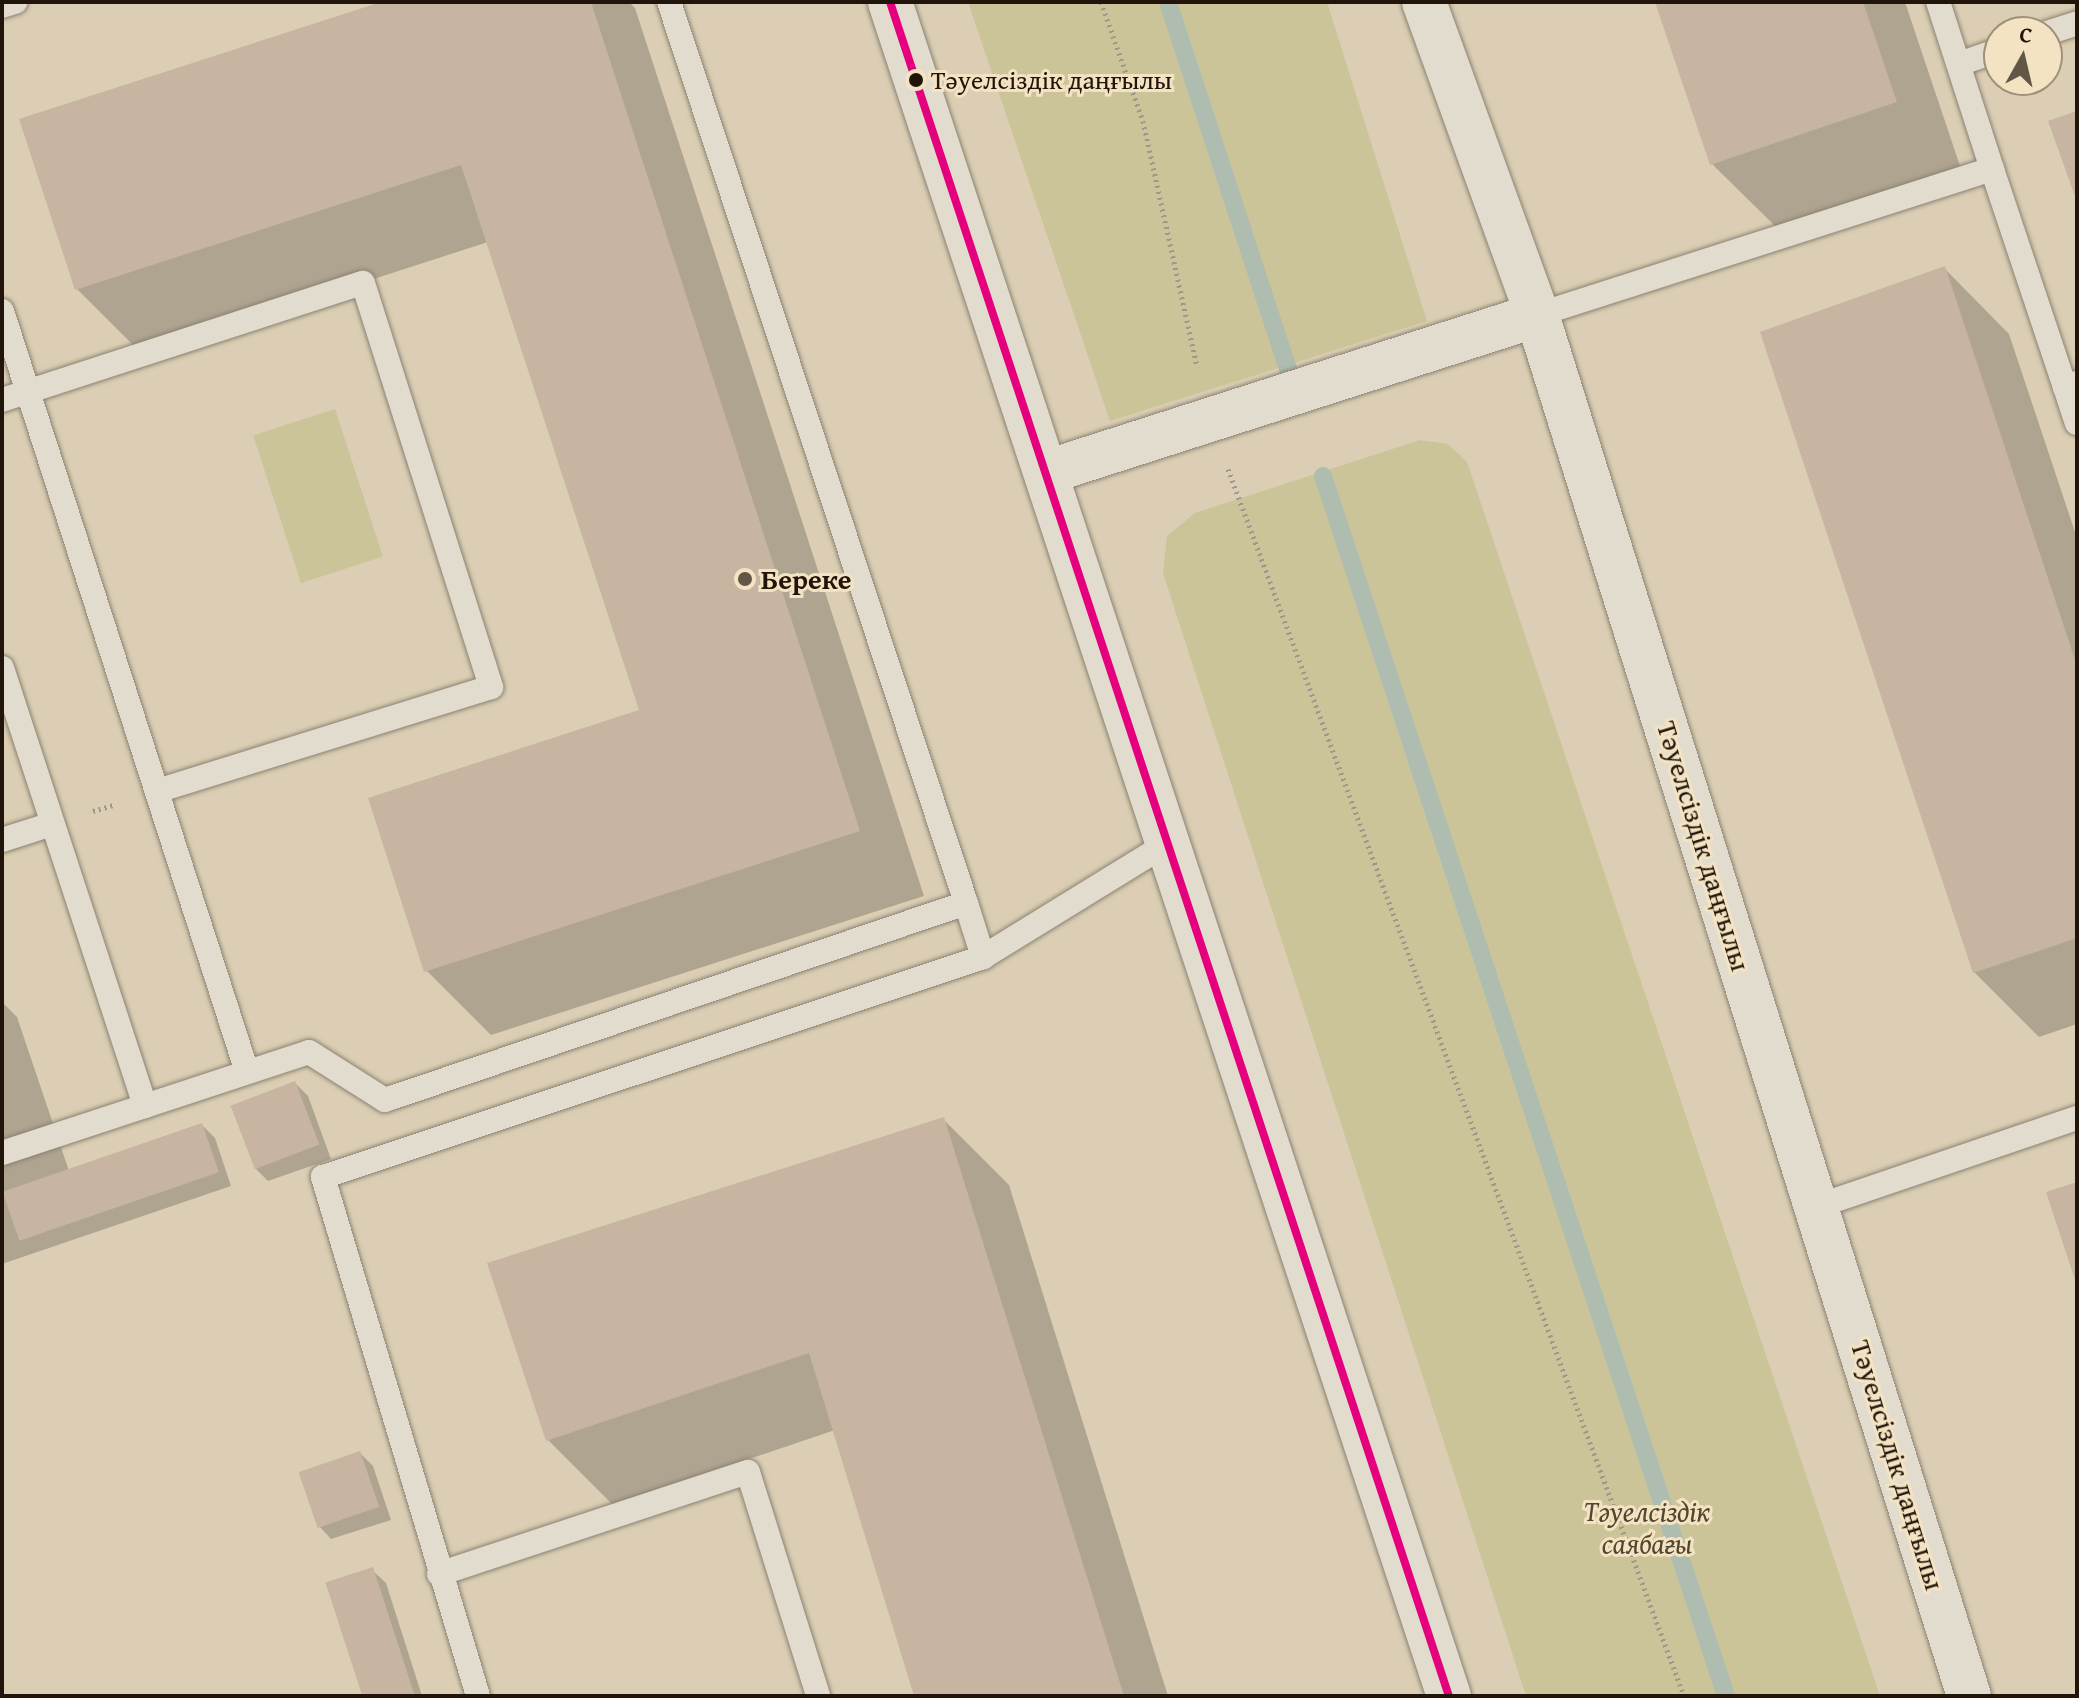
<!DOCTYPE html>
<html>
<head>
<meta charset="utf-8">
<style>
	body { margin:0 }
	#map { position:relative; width:2079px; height:1698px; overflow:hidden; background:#dbceb4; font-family:"Gentium Book Plus",serif }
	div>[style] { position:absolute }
	.green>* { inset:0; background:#cac498; transform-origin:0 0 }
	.shadow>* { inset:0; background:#0003 }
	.stream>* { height:18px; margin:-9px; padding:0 9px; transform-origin:9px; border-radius:9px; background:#afbdb1 }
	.building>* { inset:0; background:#c7b4a1; transform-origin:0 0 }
	.path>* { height:5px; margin-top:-2.5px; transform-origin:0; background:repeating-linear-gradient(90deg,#9e988c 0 2px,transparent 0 6px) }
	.roads { filter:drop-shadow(0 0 2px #8b8272) drop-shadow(0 0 2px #8b8272) }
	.lane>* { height:24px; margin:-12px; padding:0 12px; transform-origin:12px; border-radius:12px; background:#e2dcce }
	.secondary>* { height:44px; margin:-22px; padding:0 22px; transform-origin:22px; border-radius:22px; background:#e2dcce }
	.bus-1>* { height:8px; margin:-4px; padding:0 4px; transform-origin:4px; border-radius:4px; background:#e5007d }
	.dots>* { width:22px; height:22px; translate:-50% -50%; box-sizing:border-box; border:4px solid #f3e3c3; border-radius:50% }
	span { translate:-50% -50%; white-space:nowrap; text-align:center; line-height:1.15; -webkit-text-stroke:6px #f3e3c3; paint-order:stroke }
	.bus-label { font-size:26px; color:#21150b }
	.left { translate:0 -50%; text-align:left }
	.poi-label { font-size:28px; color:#21150b; font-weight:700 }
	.street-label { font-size:28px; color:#21150b }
	.park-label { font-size:28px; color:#50472e; font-style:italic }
	.frame { position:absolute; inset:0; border:4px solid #21150b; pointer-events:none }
	.north { position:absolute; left:1983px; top:16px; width:80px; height:80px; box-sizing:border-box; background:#f3e3c3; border:2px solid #9f9179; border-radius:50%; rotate:8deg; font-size:22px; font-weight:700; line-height:32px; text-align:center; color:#21150b }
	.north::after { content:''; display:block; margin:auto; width:28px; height:36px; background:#625646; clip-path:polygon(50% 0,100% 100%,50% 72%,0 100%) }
</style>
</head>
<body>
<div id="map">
	<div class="green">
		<div style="clip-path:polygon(968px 2px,1327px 2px,1427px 321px,1110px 421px)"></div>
		<div style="left:335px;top:409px;width:155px;height:86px;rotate:72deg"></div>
		<div style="clip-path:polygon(1420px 440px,1448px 444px,1467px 462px,1880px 1696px,1526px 1696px,1163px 573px,1167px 536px,1195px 513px)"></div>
	</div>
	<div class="shadow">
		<div style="clip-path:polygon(388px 2px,629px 2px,635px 8px,924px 896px,491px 1035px,426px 970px,641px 712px,488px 242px,142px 354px,77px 289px)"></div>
		<div style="clip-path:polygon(1657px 2px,1905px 2px,1960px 166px,1777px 228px,1712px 164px)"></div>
		<div style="clip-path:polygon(1945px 269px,2009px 334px,2077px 538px,2077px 1024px,2039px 1037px,1974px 972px)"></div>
		<div style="clip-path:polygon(2px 1002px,17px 1017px,69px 1171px,202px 1125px,215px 1138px,231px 1186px,2px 1264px)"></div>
		<div style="clip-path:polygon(295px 1083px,308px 1096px,331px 1159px,268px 1181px,255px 1168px)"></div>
		<div style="clip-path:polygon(944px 1120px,1009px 1185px,1168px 1696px,916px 1696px,835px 1430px,613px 1505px,548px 1440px)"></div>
		<div style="clip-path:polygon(360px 1453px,373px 1466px,391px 1520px,331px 1539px,318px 1525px)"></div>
		<div style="clip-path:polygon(372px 1570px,386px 1583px,422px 1696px,363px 1696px)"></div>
	</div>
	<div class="stream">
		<div style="left:1168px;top:2px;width:392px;rotate:71.9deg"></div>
		<div style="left:1323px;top:476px;width:1285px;rotate:71.72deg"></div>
	</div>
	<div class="building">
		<div style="clip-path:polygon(381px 2px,591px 2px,860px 831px,424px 972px,368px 798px,639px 710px,461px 165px,75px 290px,19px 119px)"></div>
		<div style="clip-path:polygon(1655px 2px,1863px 2px,1897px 102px,1710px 165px)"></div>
		<div style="clip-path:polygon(2077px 111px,2077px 202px,2048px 121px)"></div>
		<div style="clip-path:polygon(1945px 266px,2077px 666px,2077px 938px,1973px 973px,1760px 332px)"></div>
		<div style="left:295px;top:1081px;width:68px;height:69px;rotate:69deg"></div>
		<div style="clip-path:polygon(944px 1117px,1124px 1696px,914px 1696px,809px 1353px,546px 1441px,487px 1263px)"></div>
		<div style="left:202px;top:1123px;width:52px;height:211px;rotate:71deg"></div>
		<div style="clip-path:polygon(2077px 1182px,2077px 1283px,2076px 1283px,2046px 1192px)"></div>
		<div style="left:360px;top:1451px;width:59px;height:65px;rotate:71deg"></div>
		<div style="left:373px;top:1567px;width:135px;height:50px;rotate:72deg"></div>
	</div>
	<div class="path">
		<div style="left:1101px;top:2px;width:126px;rotate:70.6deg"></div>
		<div style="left:1143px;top:121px;width:252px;rotate:77.6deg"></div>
		<div style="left:1228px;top:469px;width:1309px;rotate:69.61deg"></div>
		<div style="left:93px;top:811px;width:22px;rotate:-16deg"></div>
	</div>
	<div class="roads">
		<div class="lane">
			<div style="left:2px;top:6px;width:14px;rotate:-17deg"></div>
			<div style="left:2047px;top:33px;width:32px;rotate:-18deg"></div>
			<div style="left:1959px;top:64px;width:42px;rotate:-19.3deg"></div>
			<div style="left:1992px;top:169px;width:230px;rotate:71.5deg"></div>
			<div style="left:2px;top:311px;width:799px;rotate:72.15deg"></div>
			<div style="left:1537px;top:315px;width:478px;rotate:-17.8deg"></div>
			<div style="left:1992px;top:169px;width:176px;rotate:-107.9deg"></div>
			<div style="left:2077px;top:383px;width:13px;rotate:162deg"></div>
			<div style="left:2065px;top:387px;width:38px;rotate:72deg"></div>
			<div style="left:2px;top:400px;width:379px;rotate:-18deg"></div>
			<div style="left:363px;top:283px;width:424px;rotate:72.4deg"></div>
			<div style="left:491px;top:687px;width:350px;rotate:162.7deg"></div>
			<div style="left:2px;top:668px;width:461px;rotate:71.9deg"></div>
			<div style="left:2px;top:840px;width:52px;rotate:-17.7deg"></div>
			<div style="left:966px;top:903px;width:57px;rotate:72.5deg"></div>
			<div style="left:2px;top:1153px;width:323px;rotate:-18.2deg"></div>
			<div style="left:309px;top:1052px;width:90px;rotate:32.3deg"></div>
			<div style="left:385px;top:1100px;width:613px;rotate:-18.73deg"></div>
			<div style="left:966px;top:903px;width:949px;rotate:-108.24deg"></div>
			<div style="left:1818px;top:1206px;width:274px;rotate:-18.8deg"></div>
			<div style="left:439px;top:1574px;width:325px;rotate:-18.3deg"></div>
			<div style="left:748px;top:1472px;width:235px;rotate:72.6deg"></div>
			<div style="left:478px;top:1696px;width:542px;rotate:-106.63deg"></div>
			<div style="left:323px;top:1177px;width:696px;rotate:-18.43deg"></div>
			<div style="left:983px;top:957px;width:216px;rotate:-31.6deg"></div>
		</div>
		<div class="secondary">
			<div style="left:890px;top:2px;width:1784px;rotate:71.74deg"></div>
			<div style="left:1424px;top:2px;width:333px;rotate:70.1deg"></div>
			<div style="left:1537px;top:315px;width:1447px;rotate:72.63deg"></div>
			<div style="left:1050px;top:471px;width:511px;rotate:-17.76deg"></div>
		</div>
	</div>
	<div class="bus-1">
		<div style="left:890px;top:2px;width:1784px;rotate:71.74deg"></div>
	</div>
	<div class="dots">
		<div style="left:916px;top:80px;background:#21150b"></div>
		<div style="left:745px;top:579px;background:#625646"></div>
	</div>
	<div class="bus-label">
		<span class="left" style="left:931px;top:80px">Тәуелсіздік даңғылы</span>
	</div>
	<div class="poi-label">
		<span class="left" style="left:761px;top:579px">Береке</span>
	</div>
	<div class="street-label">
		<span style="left:1704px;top:846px;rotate:73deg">Тәуелсіздік даңғылы</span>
		<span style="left:1898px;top:1465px;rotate:73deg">Тәуелсіздік даңғылы</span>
	</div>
	<div class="park-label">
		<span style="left:1647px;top:1527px">Тәуелсіздік<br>саябағы</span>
	</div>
	<div class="frame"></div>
	<div class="north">С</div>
</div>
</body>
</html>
